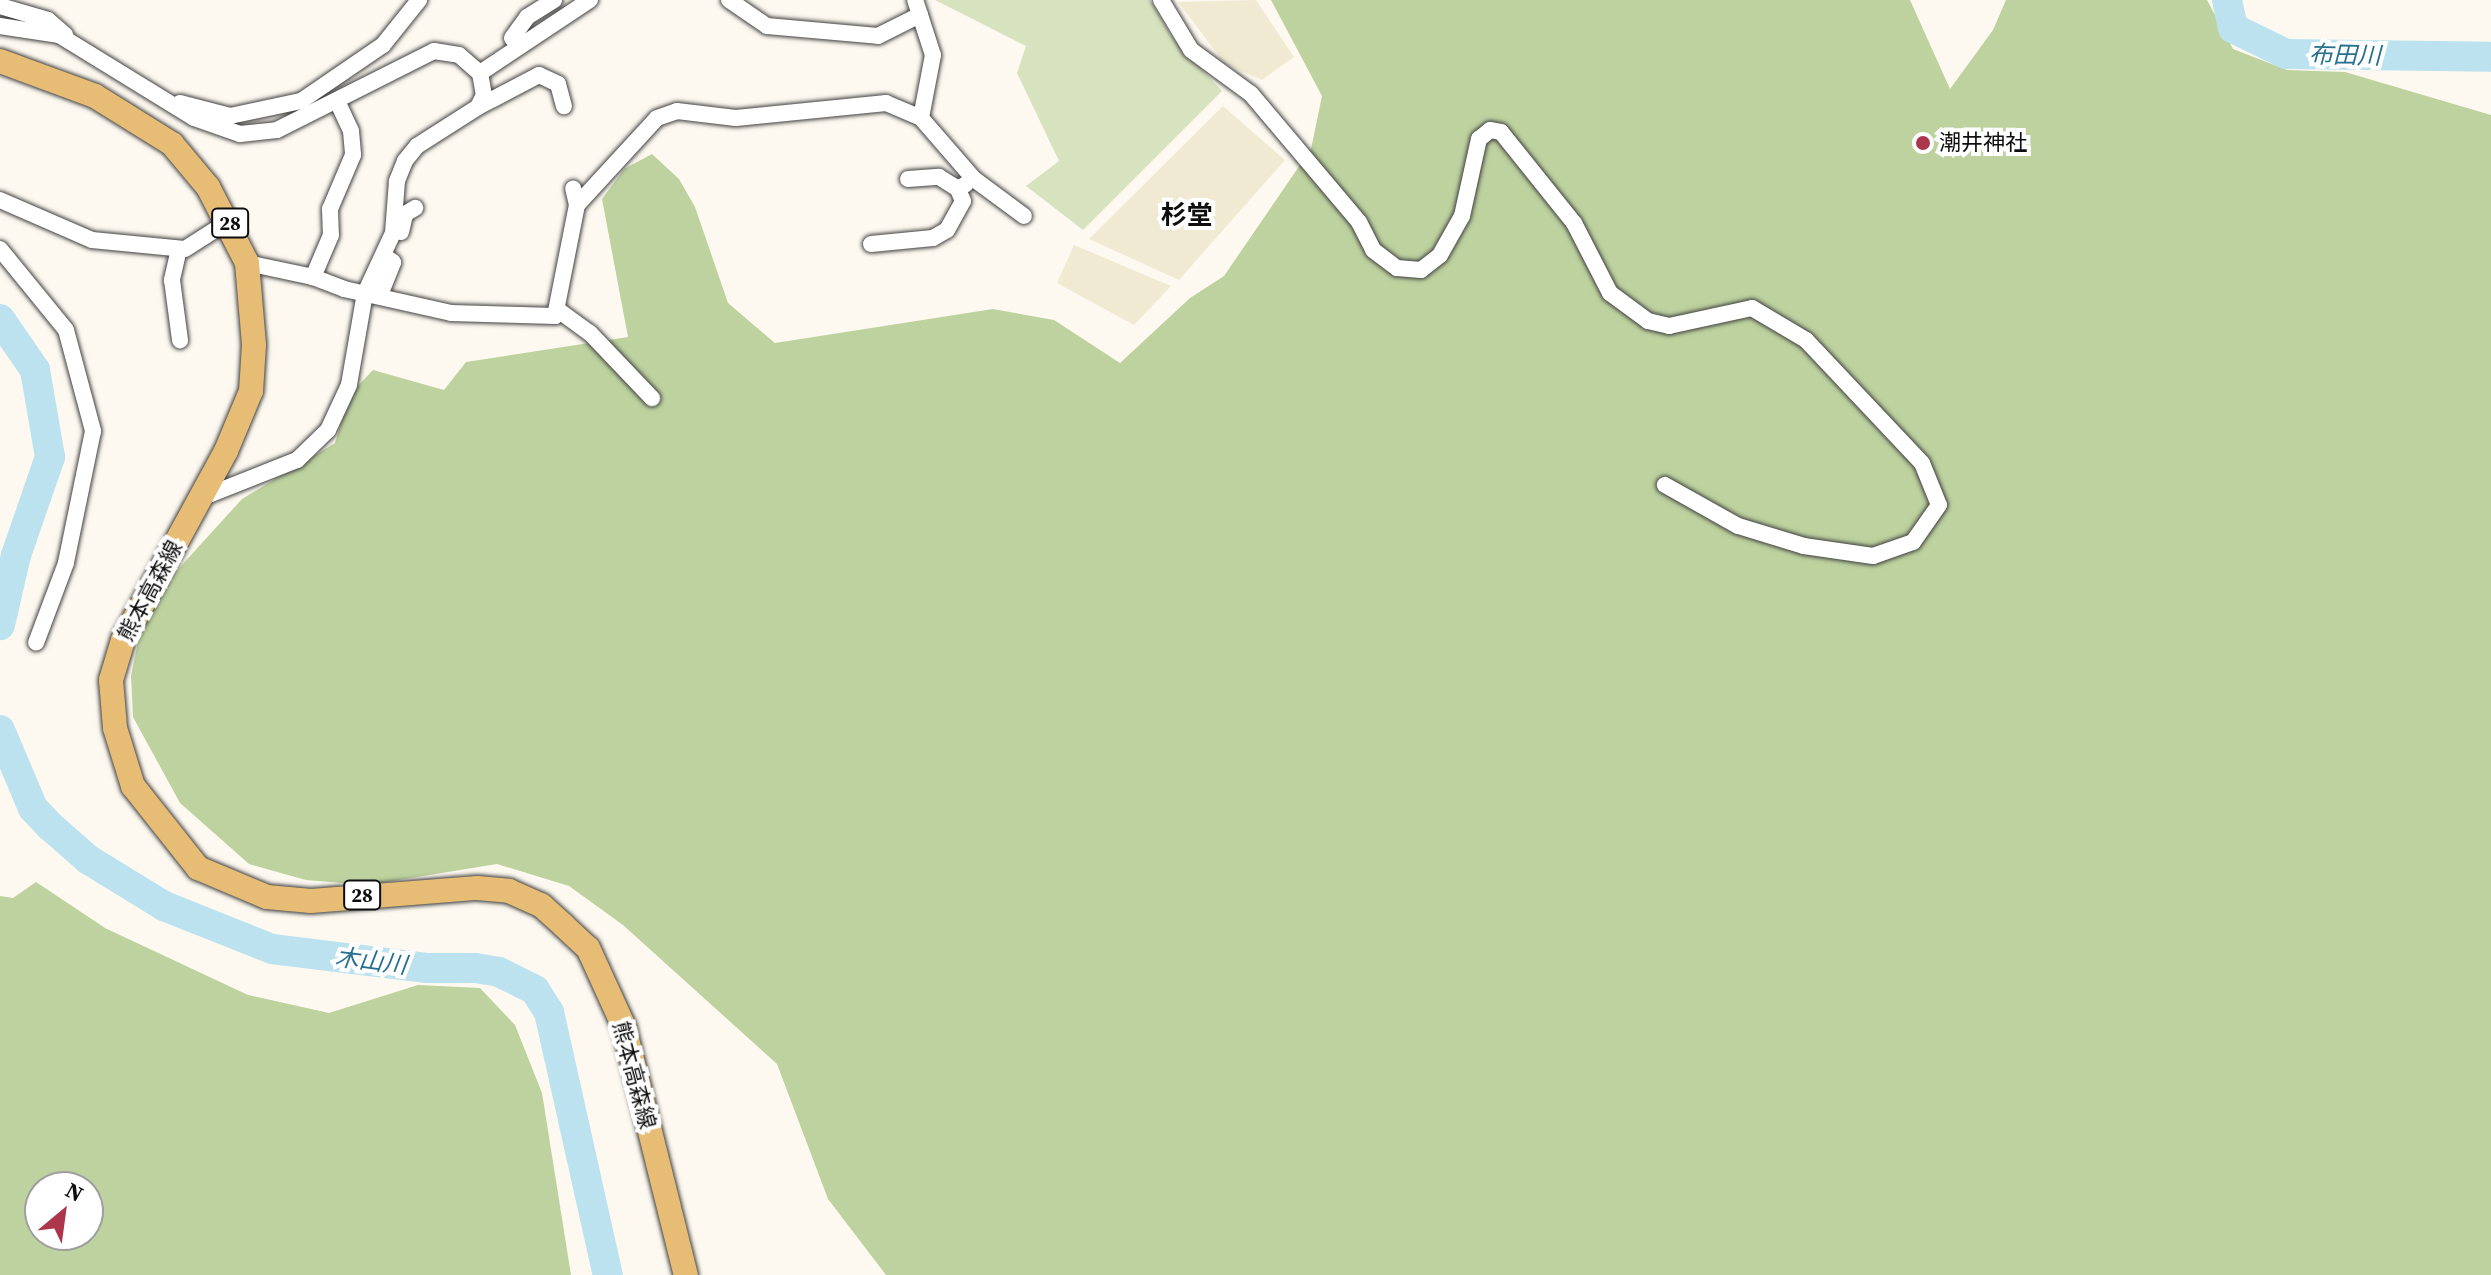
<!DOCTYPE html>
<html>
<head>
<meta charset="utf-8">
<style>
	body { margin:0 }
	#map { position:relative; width:2491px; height:1275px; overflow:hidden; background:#fdf9f0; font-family:"Source Serif 4","Noto Sans JP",serif }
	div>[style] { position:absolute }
	.farmland>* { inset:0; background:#f0ead3 }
	.green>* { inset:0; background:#d6e3be }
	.forest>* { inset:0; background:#bdd29f }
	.river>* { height:30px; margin:-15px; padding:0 15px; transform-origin:15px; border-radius:15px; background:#bbe2ee }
	.roads { filter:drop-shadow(0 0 2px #414141) drop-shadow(0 0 2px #414141) }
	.street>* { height:16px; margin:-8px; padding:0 8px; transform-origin:8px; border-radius:8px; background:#fff }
	.primary>* { height:24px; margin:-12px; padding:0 12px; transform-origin:12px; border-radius:12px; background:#e7bd76 }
	.dots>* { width:22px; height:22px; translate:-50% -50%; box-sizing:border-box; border:4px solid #fff; border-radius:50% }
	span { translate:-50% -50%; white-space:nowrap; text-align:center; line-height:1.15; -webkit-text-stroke:8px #fff; paint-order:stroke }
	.shield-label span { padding:2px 6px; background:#fff; border:2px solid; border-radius:6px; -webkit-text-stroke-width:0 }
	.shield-label { font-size:20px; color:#0e0e0e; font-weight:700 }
	.poi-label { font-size:22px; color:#0e0e0e }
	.left { translate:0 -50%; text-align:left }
	.street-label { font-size:22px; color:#0e0e0e }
	.water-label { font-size:24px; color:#276f8f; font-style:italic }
	.quarter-label { font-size:26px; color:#0e0e0e; font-weight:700 }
	.north { position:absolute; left:24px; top:1171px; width:80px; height:80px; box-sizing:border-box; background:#fff; border:2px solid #9f9f9f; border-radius:50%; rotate:29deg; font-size:22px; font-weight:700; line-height:32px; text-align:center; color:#0e0e0e }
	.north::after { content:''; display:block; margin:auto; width:28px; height:36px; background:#ac374c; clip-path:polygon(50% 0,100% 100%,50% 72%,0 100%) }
</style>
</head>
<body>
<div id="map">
	<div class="farmland">
		<div style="clip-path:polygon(1256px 0,1294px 57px,1262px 80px,1225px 64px,1178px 2px)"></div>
		<div style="clip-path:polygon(1223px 106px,1285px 160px,1179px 280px,1089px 239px)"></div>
		<div style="clip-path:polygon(1074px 245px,1171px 286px,1134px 325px,1057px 283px)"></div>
	</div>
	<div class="green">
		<div style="clip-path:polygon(935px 0,1150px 0,1173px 39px,1222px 91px,1083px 230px,1026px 186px,1059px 161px,1017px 73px,1026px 46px)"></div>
	</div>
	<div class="forest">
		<div style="clip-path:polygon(1271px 0,1910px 0,1950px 89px,1993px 30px,2006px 0,2207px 0,2233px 49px,2287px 70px,2345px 72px,2491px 115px,2491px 1275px,886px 1275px,828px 1199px,777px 1064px,623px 925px,569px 886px,497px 864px,368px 885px,306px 880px,249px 864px,180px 803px,133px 717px,131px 676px,141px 627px,171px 577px,242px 499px,335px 443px,349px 395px,373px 370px,444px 390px,466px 362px,628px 337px,602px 199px,624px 169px,652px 154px,679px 179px,695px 207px,728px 303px,775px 343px,993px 309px,1054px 320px,1120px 363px,1190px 298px,1224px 276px,1311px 149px,1322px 96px)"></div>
		<div style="clip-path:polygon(evenodd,36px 882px,105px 928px,248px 995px,329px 1013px,418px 985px,480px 988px,515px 1025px,542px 1093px,571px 1275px,0 1275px,0 896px,13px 898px,36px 882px,40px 1187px,88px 1187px,88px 1235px,40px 1235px,40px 1187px)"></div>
	</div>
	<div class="river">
		<div style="left:2227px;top:0;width:29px;rotate:78deg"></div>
		<div style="left:2233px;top:28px;width:59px;rotate:26.1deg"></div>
		<div style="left:2286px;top:54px;width:205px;rotate:0.8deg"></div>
		<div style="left:0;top:319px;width:62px;rotate:55.5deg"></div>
		<div style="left:35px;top:370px;width:88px;rotate:80.2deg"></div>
		<div style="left:50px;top:457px;width:104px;rotate:109.1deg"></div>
		<div style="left:16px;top:555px;width:72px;rotate:102.9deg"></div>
		<div style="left:0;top:730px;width:85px;rotate:67.1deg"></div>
		<div style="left:33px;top:808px;width:25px;rotate:47deg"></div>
		<div style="left:50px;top:826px;width:52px;rotate:41.1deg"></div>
		<div style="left:89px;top:860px;width:88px;rotate:31.5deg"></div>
		<div style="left:164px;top:906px;width:116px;rotate:21.7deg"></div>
		<div style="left:272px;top:949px;width:156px;rotate:7deg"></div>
		<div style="left:427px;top:968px;width:48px"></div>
		<div style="left:475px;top:968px;width:24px;rotate:9deg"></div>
		<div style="left:499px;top:972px;width:40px;rotate:26.6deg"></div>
		<div style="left:535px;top:990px;width:26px;rotate:58deg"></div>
		<div style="left:549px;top:1012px;width:270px;rotate:77.4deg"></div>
	</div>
	<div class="roads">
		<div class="street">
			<div style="left:729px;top:0;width:46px;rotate:34.4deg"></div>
			<div style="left:767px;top:26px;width:111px;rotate:5.1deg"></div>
			<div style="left:878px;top:36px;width:47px;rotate:-26.6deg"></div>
			<div style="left:920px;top:15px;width:16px;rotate:-108deg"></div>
			<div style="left:1161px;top:0;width:58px;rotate:59deg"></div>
			<div style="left:1191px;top:50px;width:74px;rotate:36.3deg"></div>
			<div style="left:1251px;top:94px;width:167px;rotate:49.8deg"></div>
			<div style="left:1359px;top:222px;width:31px;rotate:63deg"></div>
			<div style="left:1373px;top:250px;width:30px;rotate:37deg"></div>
			<div style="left:1397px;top:268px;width:24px;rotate:5deg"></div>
			<div style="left:1421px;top:270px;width:24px;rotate:-38deg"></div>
			<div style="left:1440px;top:255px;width:45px;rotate:-60.6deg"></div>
			<div style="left:1462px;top:216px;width:79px;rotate:-77.6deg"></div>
			<div style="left:1479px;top:139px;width:14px;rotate:-39deg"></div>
			<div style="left:1490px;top:130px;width:11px;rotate:10deg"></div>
			<div style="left:1501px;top:132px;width:117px;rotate:51.3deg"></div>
			<div style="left:1574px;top:223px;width:79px;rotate:62.8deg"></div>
			<div style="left:1610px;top:293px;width:47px;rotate:36.4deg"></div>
			<div style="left:1648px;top:321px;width:22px;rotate:13deg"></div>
			<div style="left:1669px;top:326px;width:85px;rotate:-12.2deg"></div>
			<div style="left:1752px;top:308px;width:63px;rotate:30.7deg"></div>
			<div style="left:1806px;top:340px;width:169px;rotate:46.7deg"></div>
			<div style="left:1922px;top:463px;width:45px;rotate:68deg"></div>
			<div style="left:1939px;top:505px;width:45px;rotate:125.1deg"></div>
			<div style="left:1913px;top:542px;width:42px;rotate:160.7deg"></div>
			<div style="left:1873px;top:556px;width:70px;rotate:-171.8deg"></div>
			<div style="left:1804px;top:546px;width:69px;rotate:-163.1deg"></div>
			<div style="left:1738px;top:526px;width:84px;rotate:-150.7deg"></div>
			<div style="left:0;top:6px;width:50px;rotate:16.3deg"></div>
			<div style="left:48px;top:20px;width:23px;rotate:41deg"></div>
			<div style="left:920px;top:15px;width:42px;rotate:72deg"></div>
			<div style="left:933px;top:55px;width:64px;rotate:100.8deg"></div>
			<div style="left:0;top:26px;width:60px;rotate:8.7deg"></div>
			<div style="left:59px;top:35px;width:158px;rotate:31.6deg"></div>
			<div style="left:194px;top:118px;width:49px;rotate:19.2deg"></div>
			<div style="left:240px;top:134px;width:37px;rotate:-6deg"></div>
			<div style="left:277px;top:130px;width:176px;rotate:-26.7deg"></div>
			<div style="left:434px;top:51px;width:25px;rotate:9deg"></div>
			<div style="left:459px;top:55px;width:28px;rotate:41deg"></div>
			<div style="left:480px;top:73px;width:22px;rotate:80deg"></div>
			<div style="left:484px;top:95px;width:13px;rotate:117deg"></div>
			<div style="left:478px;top:107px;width:72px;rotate:147.4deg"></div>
			<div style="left:417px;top:146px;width:19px;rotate:129deg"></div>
			<div style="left:405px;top:161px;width:22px;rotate:112deg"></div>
			<div style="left:397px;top:181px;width:52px;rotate:94.4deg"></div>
			<div style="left:393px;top:233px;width:66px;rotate:115deg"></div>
			<div style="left:365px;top:293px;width:93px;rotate:99.9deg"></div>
			<div style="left:349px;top:385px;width:50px;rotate:115deg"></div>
			<div style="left:328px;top:430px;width:43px;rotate:135.9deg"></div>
			<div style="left:297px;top:460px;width:103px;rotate:158.4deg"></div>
			<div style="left:518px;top:44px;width:8px;rotate:-135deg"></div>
			<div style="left:512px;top:38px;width:26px;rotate:-54deg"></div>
			<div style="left:527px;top:17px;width:32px;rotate:-32deg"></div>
			<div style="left:480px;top:73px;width:132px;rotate:-33.6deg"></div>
			<div style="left:180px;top:103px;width:52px;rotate:14.6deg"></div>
			<div style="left:230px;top:116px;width:73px;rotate:-11.9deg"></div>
			<div style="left:301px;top:101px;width:99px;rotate:-34.3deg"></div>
			<div style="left:383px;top:45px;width:58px;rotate:-51.3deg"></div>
			<div style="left:338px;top:103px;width:31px;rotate:65deg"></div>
			<div style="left:351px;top:131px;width:24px;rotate:85deg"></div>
			<div style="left:353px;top:155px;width:59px;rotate:113.1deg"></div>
			<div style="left:330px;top:209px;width:26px;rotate:88deg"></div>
			<div style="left:331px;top:235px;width:46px;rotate:113.2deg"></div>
			<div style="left:313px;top:277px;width:33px;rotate:21deg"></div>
			<div style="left:344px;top:289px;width:110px;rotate:12.6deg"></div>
			<div style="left:451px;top:313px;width:104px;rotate:1.7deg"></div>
			<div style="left:555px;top:316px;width:113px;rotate:-78.8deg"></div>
			<div style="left:577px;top:205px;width:17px;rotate:-103deg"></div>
			<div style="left:478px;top:107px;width:69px;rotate:-27.7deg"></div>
			<div style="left:539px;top:75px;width:21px;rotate:25deg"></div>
			<div style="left:558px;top:84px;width:23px;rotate:75deg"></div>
			<div style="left:908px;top:179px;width:31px;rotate:-4deg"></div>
			<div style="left:939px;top:177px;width:22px;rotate:32deg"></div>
			<div style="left:958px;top:189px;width:9px;rotate:-32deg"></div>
			<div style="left:0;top:200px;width:100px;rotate:23.5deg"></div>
			<div style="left:92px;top:240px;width:93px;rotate:5.5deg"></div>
			<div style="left:185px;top:249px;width:52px;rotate:-32.5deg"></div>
			<div style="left:577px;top:205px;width:118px;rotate:-47.4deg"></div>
			<div style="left:657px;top:118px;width:21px;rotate:-19deg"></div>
			<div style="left:677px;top:111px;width:59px;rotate:6.8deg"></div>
			<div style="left:736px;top:118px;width:151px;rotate:-5.7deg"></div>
			<div style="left:886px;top:103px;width:38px;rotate:23deg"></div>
			<div style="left:921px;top:118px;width:81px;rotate:49deg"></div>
			<div style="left:974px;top:179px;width:62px;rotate:36.5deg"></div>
			<div style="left:401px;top:232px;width:18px;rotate:-77deg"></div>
			<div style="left:405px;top:214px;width:12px;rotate:-31deg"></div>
			<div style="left:871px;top:244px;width:62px;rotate:-5.5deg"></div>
			<div style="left:933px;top:238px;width:16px;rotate:-30deg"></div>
			<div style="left:947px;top:230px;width:33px;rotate:-61deg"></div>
			<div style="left:963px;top:201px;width:13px;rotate:-113deg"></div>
			<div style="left:0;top:249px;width:104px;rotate:50.8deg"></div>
			<div style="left:66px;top:330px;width:105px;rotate:75deg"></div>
			<div style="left:93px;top:431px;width:135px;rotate:101.6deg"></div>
			<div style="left:66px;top:563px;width:85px;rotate:110.6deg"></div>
			<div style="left:179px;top:249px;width:32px;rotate:103deg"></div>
			<div style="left:172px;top:280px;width:61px;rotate:82.4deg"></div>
			<div style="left:247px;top:263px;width:67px;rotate:12deg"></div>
			<div style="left:380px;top:295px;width:35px;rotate:-68deg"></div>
			<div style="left:393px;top:262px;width:11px;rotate:-146deg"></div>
			<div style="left:558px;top:310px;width:39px;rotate:36deg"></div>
			<div style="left:590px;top:333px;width:90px;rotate:46.4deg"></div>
		</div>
		<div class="primary">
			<div style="left:0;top:61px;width:101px;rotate:20.2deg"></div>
			<div style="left:95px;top:96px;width:91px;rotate:31.9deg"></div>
			<div style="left:172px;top:144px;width:56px;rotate:50.1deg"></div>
			<div style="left:208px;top:187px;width:85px;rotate:62.8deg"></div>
			<div style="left:247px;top:263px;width:82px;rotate:85.1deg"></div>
			<div style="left:254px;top:345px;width:46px;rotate:93.7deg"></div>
			<div style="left:251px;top:391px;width:65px;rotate:112.6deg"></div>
			<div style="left:226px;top:451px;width:215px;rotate:118.6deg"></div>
			<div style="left:123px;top:640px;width:42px;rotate:106.7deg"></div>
			<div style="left:111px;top:680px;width:48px;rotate:85.2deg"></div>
			<div style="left:115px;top:728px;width:61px;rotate:72.8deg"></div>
			<div style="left:133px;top:786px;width:105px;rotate:51.6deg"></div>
			<div style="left:198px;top:868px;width:75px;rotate:22.8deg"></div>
			<div style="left:267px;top:897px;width:44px;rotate:5.2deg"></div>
			<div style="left:311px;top:901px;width:167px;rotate:-4.5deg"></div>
			<div style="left:477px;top:888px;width:32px;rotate:5deg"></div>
			<div style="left:509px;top:891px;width:35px;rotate:24deg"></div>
			<div style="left:541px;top:905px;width:30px;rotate:42deg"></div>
			<div style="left:563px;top:925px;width:34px;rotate:43deg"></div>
			<div style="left:588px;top:948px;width:87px;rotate:65.5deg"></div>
			<div style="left:624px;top:1027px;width:256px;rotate:76deg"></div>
		</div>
	</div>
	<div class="dots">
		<div style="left:1923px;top:143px;background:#ac374c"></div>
	</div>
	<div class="shield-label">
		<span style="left:230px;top:223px">28</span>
		<span style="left:362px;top:895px">28</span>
	</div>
	<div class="poi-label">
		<span class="left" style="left:1939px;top:143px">潮井神社</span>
	</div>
	<div class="street-label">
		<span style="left:150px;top:591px;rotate:-62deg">熊本高森線</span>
		<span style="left:634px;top:1075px;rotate:75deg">熊本高森線</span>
	</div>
	<div class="water-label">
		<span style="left:2345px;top:55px;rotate:1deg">布田川</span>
		<span style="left:371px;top:961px;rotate:7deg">木山川</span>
	</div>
	<div class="quarter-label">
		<span style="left:1187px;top:216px">杉堂</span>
	</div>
	<div class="north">N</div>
</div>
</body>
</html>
